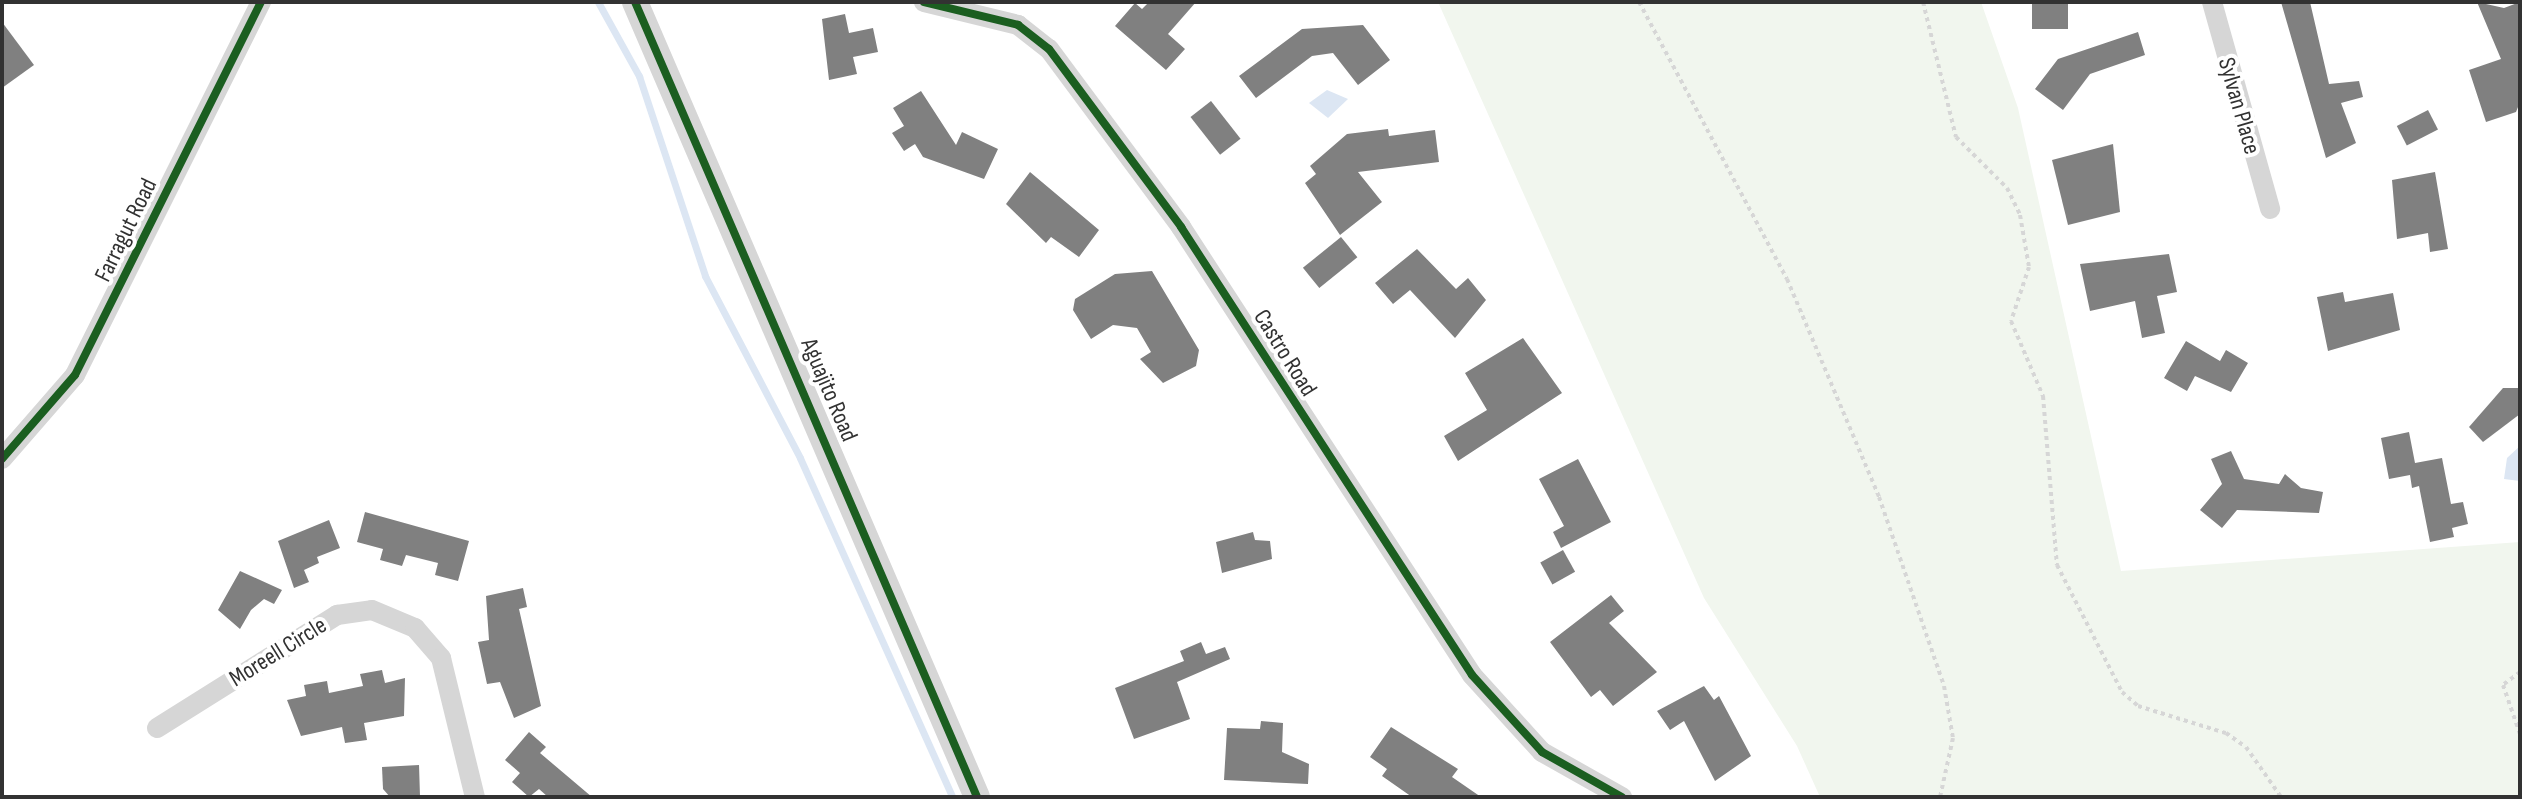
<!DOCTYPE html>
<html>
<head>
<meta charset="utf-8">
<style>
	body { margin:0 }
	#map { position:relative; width:2522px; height:799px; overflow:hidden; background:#fff; font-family:"Sofia Sans Condensed",sans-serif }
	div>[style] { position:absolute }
	.green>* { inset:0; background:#f1f6ee }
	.water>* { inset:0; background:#dce6f3 }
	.stream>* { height:7px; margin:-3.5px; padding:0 3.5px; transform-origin:3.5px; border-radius:3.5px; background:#dce6f3 }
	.building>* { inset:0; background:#808080; transform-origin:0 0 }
	.path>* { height:4px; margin-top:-2px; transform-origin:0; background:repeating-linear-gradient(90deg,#d6d6d6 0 4px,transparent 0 8px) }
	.minor>* { height:20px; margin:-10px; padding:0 10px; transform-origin:10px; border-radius:10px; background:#d6d6d6 }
	.tertiary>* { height:26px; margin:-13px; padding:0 13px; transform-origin:13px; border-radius:13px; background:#d6d6d6 }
	.cycleway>* { height:8px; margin:-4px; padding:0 4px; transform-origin:4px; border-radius:4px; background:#1b5e20 }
	span { translate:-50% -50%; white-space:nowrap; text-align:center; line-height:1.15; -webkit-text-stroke:8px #fff; paint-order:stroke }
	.street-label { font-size:24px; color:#323232 }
	.frame { position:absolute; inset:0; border:4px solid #323232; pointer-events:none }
</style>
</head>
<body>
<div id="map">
	<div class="green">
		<div style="clip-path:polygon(1438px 2px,1981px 2px,2018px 108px,2121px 571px,2520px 542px,2520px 797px,1820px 797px,1797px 746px,1704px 598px)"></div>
	</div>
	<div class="water">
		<div style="clip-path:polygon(1327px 90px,1348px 99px,1328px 118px,1309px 103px)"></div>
		<div style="clip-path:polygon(2520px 446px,2520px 481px,2504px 479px,2507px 458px)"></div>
	</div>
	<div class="stream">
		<div style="left:598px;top:2px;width:85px;rotate:61deg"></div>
		<div style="left:639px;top:76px;width:211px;rotate:71.7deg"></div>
		<div style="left:705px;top:276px;width:205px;rotate:62.4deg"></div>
		<div style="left:800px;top:458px;width:372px;rotate:65.8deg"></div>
	</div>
	<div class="building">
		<div style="clip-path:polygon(1149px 2px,1196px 2px,1168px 34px,1185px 49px,1166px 70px,1115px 26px,1135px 3px,1142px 9px)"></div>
		<div style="left:2032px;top:2px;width:36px;height:27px"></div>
		<div style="clip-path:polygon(2281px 2px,2310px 2px,2329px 84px,2359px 81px,2363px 97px,2341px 103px,2356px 143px,2326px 158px)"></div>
		<div style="clip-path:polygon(2477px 2px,2504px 8px,2520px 2px,2520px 102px,2516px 112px,2486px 122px,2469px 70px,2501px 59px)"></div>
		<div style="clip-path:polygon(845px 14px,849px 33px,873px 28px,878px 52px,853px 57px,857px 74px,829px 80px,822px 19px)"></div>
		<div style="clip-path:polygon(2px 22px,34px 65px,2px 88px)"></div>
		<div style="clip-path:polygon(1363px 25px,1390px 60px,1358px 85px,1333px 53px,1312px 56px,1256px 98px,1239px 76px,1302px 29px)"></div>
		<div style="clip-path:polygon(2138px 32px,2145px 55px,2090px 74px,2063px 110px,2035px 89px,2058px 59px)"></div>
		<div style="clip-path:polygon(921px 91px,956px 145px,962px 132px,998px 149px,984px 179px,923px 157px,915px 144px,904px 151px,892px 133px,904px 126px,893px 108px)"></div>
		<div style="left:1211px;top:101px;width:48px;height:26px;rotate:52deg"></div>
		<div style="left:2428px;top:110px;width:22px;height:35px;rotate:63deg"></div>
		<div style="clip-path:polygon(1388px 129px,1389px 136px,1435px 130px,1439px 162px,1358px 172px,1382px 202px,1340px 235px,1305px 183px,1316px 174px,1310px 166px,1347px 134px)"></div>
		<div style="clip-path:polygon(2113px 144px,2120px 212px,2068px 225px,2052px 160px)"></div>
		<div style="clip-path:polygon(1030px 172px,1099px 230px,1079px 257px,1051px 237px,1046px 243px,1006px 204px)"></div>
		<div style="clip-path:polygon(2435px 172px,2448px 249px,2430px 252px,2428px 233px,2397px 239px,2392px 180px)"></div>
		<div style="left:1341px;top:237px;width:26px;height:49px;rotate:51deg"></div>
		<div style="clip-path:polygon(1417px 249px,1456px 289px,1468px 278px,1486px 300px,1455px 338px,1410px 290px,1393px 304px,1375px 283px)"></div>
		<div style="clip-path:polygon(2169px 254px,2177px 292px,2157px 296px,2165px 333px,2142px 338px,2135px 301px,2090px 311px,2080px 264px)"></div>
		<div style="clip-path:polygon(1152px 271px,1199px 350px,1196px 366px,1163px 383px,1140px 359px,1151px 352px,1137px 328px,1113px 325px,1091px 339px,1073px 310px,1075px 299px,1115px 274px)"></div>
		<div style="clip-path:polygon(2343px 292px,2345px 302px,2393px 293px,2400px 330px,2328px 351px,2317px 297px)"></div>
		<div style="clip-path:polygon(1523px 338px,1562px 393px,1458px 461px,1444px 436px,1487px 410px,1465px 373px)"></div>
		<div style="clip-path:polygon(2186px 341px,2220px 361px,2226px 350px,2248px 363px,2231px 392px,2195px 376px,2187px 391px,2164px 378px)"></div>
		<div style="clip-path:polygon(2503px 388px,2520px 388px,2520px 414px,2483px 442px,2469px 427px)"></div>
		<div style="clip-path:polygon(2409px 432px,2415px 463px,2442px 458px,2451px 504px,2463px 502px,2468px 524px,2452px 528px,2454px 537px,2430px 542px,2419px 486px,2412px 488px,2410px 475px,2389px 479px,2381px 438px)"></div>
		<div style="clip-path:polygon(2231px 451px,2244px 479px,2279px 484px,2285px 474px,2301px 488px,2323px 492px,2319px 513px,2237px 510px,2222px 528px,2200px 510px,2222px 484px,2211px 459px)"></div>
		<div style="clip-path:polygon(1578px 459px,1611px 522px,1561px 548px,1553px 532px,1564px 526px,1539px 479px)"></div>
		<div style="clip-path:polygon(365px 512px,469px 541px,458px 581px,435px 575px,438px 563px,406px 555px,402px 566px,380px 560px,383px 549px,357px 542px)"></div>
		<div style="clip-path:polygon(329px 520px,340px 548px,317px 557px,319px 563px,304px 570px,309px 582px,294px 588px,278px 541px)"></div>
		<div style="clip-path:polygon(1253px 532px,1255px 540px,1270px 541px,1272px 559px,1222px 573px,1216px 542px)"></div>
		<div style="left:1563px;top:550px;width:25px;height:26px;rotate:61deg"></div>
		<div style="clip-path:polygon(240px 571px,282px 590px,274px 604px,264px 599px,251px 610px,240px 629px,218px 610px)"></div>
		<div style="clip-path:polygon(523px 588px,527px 607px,519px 609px,541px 706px,514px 718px,500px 682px,487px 684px,478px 642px,489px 640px,486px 596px)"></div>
		<div style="clip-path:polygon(1611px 595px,1624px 611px,1609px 623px,1657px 672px,1613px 706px,1600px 690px,1591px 697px,1550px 642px)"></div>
		<div style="clip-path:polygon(1201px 642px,1206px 654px,1225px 647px,1230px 659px,1177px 682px,1190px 719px,1134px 739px,1115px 688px,1184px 661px,1180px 651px)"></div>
		<div style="clip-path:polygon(382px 670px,385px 683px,405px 678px,404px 716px,364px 723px,367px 740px,345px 743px,342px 727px,301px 736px,287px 700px,306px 696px,304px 685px,327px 681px,329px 693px,363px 686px,360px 674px)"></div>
		<div style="clip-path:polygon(1704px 686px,1714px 700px,1719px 696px,1751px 756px,1715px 781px,1684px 721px,1670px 730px,1657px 711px)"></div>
		<div style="clip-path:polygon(1261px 721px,1283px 723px,1282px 752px,1309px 764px,1308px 784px,1224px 780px,1227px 728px,1260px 729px)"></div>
		<div style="clip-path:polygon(1391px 727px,1458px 769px,1452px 777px,1481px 797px,1412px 797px,1382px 776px,1387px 769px,1370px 757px)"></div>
		<div style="clip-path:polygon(529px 732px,546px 747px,540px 753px,592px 797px,548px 797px,539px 789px,529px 797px,512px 782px,520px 773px,505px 760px)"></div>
		<div style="clip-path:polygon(419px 765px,420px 797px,390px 797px,383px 789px,382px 767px)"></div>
	</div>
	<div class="path">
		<div style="left:1639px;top:2px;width:314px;rotate:61.9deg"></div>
		<div style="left:1787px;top:279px;width:237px;rotate:67.1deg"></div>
		<div style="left:1879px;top:497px;width:200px;rotate:71deg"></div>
		<div style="left:1944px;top:686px;width:53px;rotate:80.2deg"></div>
		<div style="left:1953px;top:738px;width:60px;rotate:102.4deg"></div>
		<div style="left:1923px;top:2px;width:139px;rotate:76.3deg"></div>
		<div style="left:1956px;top:137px;width:72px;rotate:45deg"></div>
		<div style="left:2007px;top:188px;width:30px;rotate:64deg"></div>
		<div style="left:2020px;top:215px;width:53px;rotate:80.2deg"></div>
		<div style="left:2029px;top:267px;width:57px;rotate:108.4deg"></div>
		<div style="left:2011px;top:321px;width:82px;rotate:66.9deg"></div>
		<div style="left:2043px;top:396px;width:170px;rotate:85.3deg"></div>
		<div style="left:2057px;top:565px;width:143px;rotate:62.9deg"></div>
		<div style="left:2122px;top:692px;width:21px;rotate:41deg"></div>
		<div style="left:2138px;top:706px;width:92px;rotate:17.1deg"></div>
		<div style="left:2226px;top:733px;width:24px;rotate:35deg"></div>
		<div style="left:2246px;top:747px;width:61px;rotate:55deg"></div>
		<div style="left:2520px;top:672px;width:21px;rotate:143deg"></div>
		<div style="left:2503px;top:685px;width:52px;rotate:70.9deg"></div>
	</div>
	<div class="minor">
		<div style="left:924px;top:2px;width:97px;rotate:13.7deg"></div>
		<div style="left:1018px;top:25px;width:39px;rotate:38deg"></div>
		<div style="left:1049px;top:49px;width:222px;rotate:53.4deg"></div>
		<div style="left:1181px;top:227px;width:534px;rotate:56.99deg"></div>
		<div style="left:1472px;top:675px;width:104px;rotate:47.7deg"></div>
		<div style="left:1542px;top:752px;width:92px;rotate:29.4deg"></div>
		<div style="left:2212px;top:2px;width:215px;rotate:74.3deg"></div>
		<div style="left:2px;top:459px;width:111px;rotate:-49deg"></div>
		<div style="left:75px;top:375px;width:417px;rotate:-63.5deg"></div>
		<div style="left:157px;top:728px;width:213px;rotate:-32.1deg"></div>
		<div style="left:337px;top:615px;width:35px;rotate:-8deg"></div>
		<div style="left:372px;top:610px;width:47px;rotate:22.7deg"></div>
		<div style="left:415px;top:628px;width:40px;rotate:49deg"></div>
		<div style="left:441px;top:658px;width:143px;rotate:76.3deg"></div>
	</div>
	<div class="tertiary">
		<div style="left:635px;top:2px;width:865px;rotate:66.72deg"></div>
	</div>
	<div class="cycleway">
		<div style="left:635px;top:2px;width:865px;rotate:66.72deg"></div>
		<div style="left:924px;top:2px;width:97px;rotate:13.7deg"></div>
		<div style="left:1018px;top:25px;width:39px;rotate:38deg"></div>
		<div style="left:1049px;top:49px;width:222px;rotate:53.4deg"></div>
		<div style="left:1181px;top:227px;width:534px;rotate:56.99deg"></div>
		<div style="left:1472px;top:675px;width:104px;rotate:47.7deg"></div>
		<div style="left:1542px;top:752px;width:92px;rotate:29.4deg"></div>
		<div style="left:2px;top:459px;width:111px;rotate:-49deg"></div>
		<div style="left:75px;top:375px;width:417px;rotate:-63.5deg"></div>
	</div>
	<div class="street-label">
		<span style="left:2239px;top:106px;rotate:74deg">Sylvan Place</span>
		<span style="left:126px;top:230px;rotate:-64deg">Farragut Road</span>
		<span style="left:1285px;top:353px;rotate:58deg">Castro Road</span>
		<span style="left:829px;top:390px;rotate:67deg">Aguajito Road</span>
		<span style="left:278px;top:652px;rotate:-32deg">Moreell Circle</span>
	</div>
	<div class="frame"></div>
</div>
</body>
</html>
